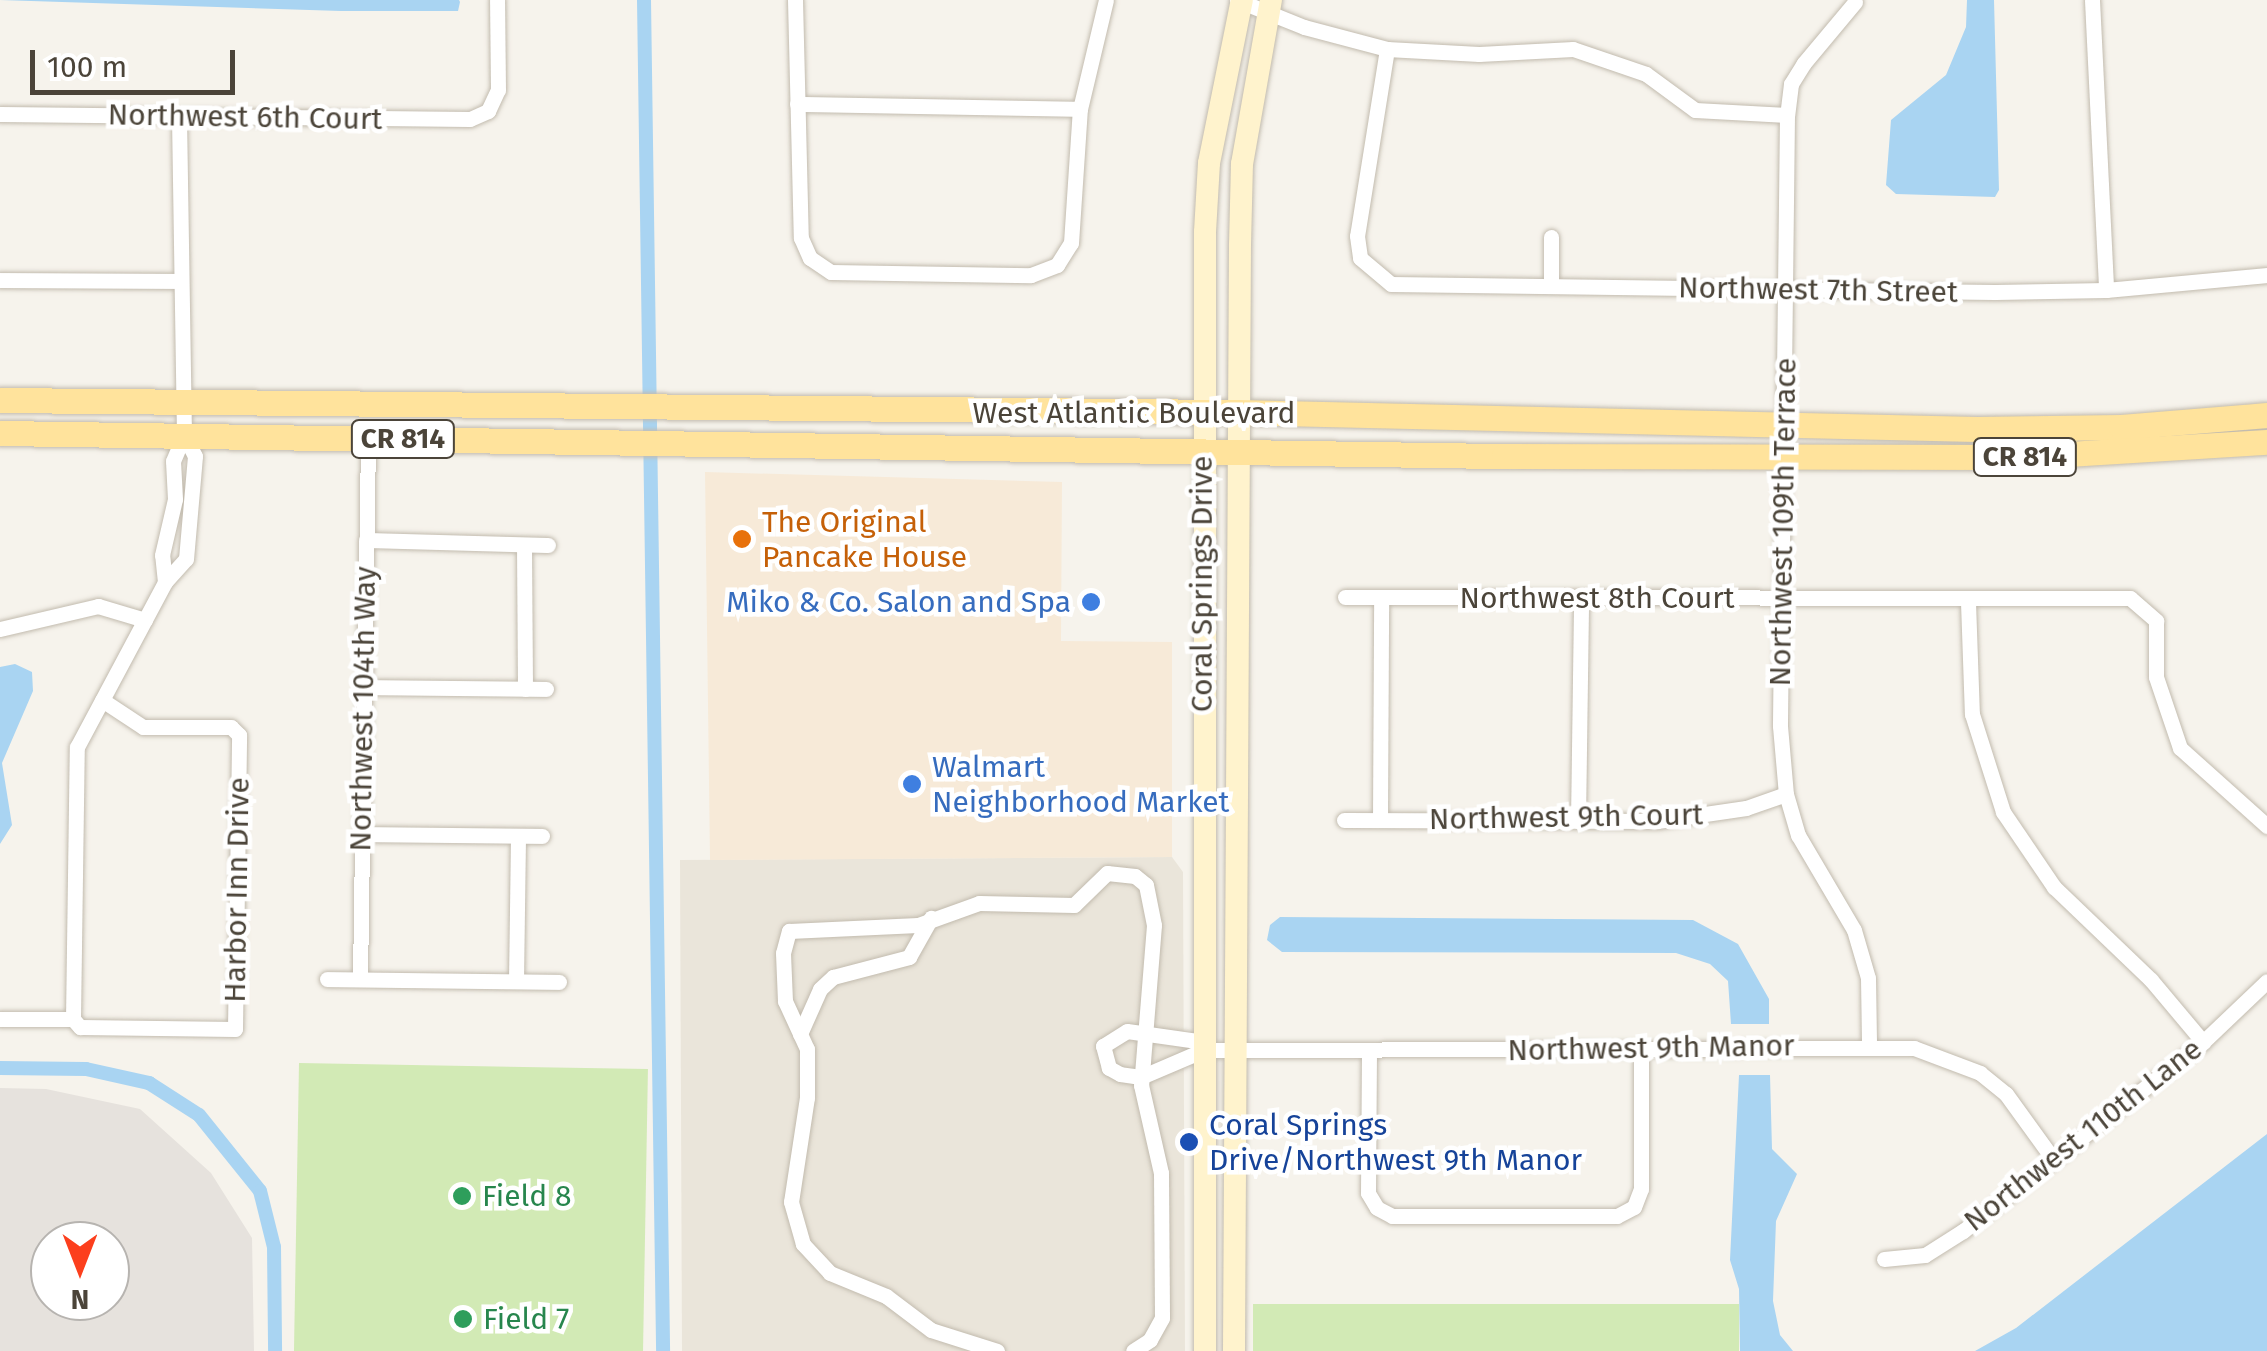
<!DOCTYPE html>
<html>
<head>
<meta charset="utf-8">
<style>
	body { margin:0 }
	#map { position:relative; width:2267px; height:1351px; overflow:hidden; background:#f6f3ec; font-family:"Fira Sans",sans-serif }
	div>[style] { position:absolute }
	.residential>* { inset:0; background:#eae5da }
	.commercial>* { inset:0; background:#f7ead8 }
	.industrial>* { inset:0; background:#e6e2dd }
	.green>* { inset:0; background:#d2eab5; transform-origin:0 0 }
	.water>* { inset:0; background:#a9d4f2 }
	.canal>* { height:14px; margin:-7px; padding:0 7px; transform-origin:7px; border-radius:7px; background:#a9d4f2 }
	.roads { filter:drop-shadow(0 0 2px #c2bbae) drop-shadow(0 0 2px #c2bbae) }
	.street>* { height:15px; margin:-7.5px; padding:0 7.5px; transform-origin:7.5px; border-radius:7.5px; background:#fff }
	.secondary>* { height:22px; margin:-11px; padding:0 11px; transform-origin:11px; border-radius:11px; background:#fff3cd }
	.primary>* { height:25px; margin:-12.5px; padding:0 12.5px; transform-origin:12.5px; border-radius:12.5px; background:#ffe39c }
	.dots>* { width:28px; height:28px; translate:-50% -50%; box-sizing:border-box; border:5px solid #fff; border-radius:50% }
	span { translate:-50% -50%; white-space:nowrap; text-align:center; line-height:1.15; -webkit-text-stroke:9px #fff; paint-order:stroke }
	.shield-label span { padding:2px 8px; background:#fff; border:2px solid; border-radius:8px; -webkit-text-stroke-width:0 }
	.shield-label { font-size:28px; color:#4b4439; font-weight:700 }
	.street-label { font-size:30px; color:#4b4439 }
	.food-label { font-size:30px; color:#c56008 }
	.left { translate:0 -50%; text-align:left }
	.shop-label { font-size:30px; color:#366cbe }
	.right { translate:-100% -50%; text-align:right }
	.transit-label { font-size:30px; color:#164399 }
	.leisure-label { font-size:30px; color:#27864d }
	.north { position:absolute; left:30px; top:1221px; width:100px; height:100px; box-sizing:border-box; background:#fff; border:2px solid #b7b4b0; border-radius:50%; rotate:180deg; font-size:28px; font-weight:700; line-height:40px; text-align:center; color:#4b4439 }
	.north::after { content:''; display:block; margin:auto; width:35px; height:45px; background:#fc3f1d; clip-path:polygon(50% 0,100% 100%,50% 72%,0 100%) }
	.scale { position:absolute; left:30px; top:50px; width:205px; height:45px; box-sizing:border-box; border:5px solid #4b4439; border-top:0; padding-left:12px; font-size:30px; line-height:35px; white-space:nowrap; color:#4b4439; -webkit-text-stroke:8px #fff; paint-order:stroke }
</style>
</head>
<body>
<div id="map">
	<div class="residential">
		<div style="clip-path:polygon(1172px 857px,1183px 872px,1185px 1351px,682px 1351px,680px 860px)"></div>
	</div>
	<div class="commercial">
		<div style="clip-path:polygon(705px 472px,1062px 482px,1061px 641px,1172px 642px,1172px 857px,710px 860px)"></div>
	</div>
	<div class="industrial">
		<div style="clip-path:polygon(evenodd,0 1088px,46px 1089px,140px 1109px,211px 1173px,252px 1238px,254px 1351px,0 1351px,0 1088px,50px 1241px,110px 1241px,110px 1301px,50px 1301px,50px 1241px)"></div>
	</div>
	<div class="green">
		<div style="left:299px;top:1063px;width:349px;height:288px;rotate:1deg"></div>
		<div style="left:1739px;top:1304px;width:47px;height:486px;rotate:90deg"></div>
	</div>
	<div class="water">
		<div style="clip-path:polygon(0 0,459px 0,460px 2px,458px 11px,341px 11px)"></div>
		<div style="clip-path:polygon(1967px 0,1994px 0,1999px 190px,1995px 197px,1896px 194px,1886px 185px,1891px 120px,1946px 75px,1966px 27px)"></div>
		<div style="clip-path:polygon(15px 664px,32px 672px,33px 691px,2px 763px,12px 825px,0 844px,0 667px)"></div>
		<div style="clip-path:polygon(1280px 917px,1693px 920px,1738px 944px,1769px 999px,1769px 1024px,1731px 1024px,1728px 981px,1710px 964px,1676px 953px,1282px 952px,1267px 940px,1270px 925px)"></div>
		<div style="clip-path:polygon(1739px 1075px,1770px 1075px,1772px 1149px,1797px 1174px,1776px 1221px,1773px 1301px,1780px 1335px,1793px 1351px,1740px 1351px,1739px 1289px,1730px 1260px)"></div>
		<div style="clip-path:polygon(2267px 1134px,2267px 1351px,1975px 1351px,2016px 1328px)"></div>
	</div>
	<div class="canal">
		<div style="left:644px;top:0;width:1351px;rotate:89.19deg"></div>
		<div style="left:0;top:1068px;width:86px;rotate:0.7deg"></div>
		<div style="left:86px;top:1069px;width:65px;rotate:12.5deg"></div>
		<div style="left:149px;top:1083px;width:59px;rotate:32.6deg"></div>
		<div style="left:199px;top:1115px;width:97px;rotate:51.2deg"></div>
		<div style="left:260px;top:1191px;width:58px;rotate:76deg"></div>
		<div style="left:274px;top:1247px;width:104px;rotate:89.4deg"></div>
	</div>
	<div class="roads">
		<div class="street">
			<div style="left:795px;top:0;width:238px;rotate:88.6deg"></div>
			<div style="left:801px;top:238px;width:22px;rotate:66deg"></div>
			<div style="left:810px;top:258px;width:25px;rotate:34deg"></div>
			<div style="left:831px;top:272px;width:200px;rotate:0.9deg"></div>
			<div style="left:1031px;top:275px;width:28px;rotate:-21deg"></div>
			<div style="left:1057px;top:265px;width:26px;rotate:-58deg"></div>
			<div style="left:1071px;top:243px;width:134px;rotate:-86.2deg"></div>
			<div style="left:1080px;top:109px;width:112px;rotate:-76.6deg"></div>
			<div style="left:1237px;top:0;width:72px;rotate:21.9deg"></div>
			<div style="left:1304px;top:27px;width:86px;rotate:14.8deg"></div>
			<div style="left:1387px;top:49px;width:92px;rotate:3.1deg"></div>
			<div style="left:1479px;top:54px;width:94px;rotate:-3deg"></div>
			<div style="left:1573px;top:49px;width:77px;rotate:18.9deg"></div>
			<div style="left:1646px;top:74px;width:61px;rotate:36.3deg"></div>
			<div style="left:1695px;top:110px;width:92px;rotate:3.1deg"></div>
			<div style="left:2092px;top:0;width:290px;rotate:87.2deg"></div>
			<div style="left:1855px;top:2px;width:80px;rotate:129.9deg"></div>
			<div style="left:1804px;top:63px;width:25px;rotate:122deg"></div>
			<div style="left:1791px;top:84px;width:31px;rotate:97deg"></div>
			<div style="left:1787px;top:115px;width:611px;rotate:90.66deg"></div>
			<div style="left:1780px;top:726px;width:68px;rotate:85deg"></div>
			<div style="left:1786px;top:794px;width:43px;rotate:73.7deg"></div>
			<div style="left:1798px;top:835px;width:110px;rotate:59.5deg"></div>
			<div style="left:1854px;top:930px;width:50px;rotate:73.7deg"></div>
			<div style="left:1868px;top:978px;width:67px;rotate:89.1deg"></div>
			<div style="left:1387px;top:49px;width:189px;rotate:99.1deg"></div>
			<div style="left:1357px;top:236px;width:22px;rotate:82deg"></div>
			<div style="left:1360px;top:258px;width:40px;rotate:40deg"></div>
			<div style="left:1391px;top:284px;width:604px;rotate:0.76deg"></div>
			<div style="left:1995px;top:292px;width:111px;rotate:-1deg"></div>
			<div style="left:2106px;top:290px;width:162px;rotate:-5.3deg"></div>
			<div style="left:797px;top:104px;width:283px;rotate:1deg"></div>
			<div style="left:0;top:114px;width:470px;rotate:0.6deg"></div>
			<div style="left:470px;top:119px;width:20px;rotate:-24deg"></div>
			<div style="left:488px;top:111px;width:23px;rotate:-65deg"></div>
			<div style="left:498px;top:90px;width:90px;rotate:-90.6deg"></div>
			<div style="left:1551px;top:237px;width:48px;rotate:90deg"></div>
			<div style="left:0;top:280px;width:180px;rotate:0.3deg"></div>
			<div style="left:366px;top:540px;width:182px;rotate:1.6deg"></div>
			<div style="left:524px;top:545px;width:144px;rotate:89.6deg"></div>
			<div style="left:165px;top:582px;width:27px;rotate:-96deg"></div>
			<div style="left:162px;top:555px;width:57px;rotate:-76.9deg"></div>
			<div style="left:175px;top:499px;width:38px;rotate:-93deg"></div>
			<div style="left:173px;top:461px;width:28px;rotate:-67deg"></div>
			<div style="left:184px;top:435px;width:319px;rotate:-90.9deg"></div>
			<div style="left:1345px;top:597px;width:785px;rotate:0.07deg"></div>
			<div style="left:2130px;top:598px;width:35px;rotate:41deg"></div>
			<div style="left:2156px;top:621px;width:56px;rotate:90deg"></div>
			<div style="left:2156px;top:677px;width:75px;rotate:71.3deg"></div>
			<div style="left:2180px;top:748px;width:117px;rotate:41.9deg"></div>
			<div style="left:1968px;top:602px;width:112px;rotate:88deg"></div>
			<div style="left:1972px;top:714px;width:103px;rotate:72.4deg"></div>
			<div style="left:2003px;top:812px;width:91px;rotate:55.8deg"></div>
			<div style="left:2054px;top:887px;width:134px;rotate:43.8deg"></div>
			<div style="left:2151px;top:980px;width:81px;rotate:50deg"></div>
			<div style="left:0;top:629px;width:101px;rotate:-13.2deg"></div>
			<div style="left:98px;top:606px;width:49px;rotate:16.6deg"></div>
			<div style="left:363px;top:687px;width:183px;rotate:0.6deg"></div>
			<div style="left:1344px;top:820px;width:313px;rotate:0.2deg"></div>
			<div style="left:1657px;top:821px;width:90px;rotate:-8.3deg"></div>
			<div style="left:1746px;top:808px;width:42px;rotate:-19.3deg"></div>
			<div style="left:1380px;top:820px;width:222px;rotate:-89.7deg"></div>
			<div style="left:1578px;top:821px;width:224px;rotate:-89.2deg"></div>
			<div style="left:362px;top:834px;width:180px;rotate:0.6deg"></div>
			<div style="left:327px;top:979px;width:232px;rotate:0.7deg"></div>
			<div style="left:360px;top:979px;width:540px;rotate:-89.15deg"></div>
			<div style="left:516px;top:981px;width:145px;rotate:-89.2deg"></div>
			<div style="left:0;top:1019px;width:73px"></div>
			<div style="left:73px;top:1019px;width:11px;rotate:49deg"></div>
			<div style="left:80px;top:1027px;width:155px;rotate:0.7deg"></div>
			<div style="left:235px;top:1029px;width:294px;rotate:-89.2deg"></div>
			<div style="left:239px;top:735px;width:11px;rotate:-135deg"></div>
			<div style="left:231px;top:727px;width:88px;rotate:180deg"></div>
			<div style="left:143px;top:727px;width:49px;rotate:-146.6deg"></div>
			<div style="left:73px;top:1019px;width:272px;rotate:-89.2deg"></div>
			<div style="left:77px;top:747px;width:187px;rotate:-61.9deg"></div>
			<div style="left:165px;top:582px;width:31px;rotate:-48deg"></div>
			<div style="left:186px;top:559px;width:103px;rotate:-85deg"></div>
			<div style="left:195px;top:456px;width:24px;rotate:-118deg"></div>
			<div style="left:1127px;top:1031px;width:71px;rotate:8.1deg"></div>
			<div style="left:1197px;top:1041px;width:11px;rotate:52deg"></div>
			<div style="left:1204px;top:1050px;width:69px;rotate:156.8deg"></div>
			<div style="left:1141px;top:1077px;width:21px;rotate:-172deg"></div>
			<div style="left:1120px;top:1074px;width:13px;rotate:-151deg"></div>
			<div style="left:1109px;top:1068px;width:23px;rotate:-105deg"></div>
			<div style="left:1103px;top:1046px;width:28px;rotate:-32deg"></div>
			<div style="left:800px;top:1034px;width:49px;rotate:-66deg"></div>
			<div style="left:820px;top:989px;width:18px;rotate:-43deg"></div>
			<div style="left:833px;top:977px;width:79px;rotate:-14.7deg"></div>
			<div style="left:909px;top:957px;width:45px;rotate:-60.6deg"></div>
			<div style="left:1204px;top:1050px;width:710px;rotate:-0.16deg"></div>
			<div style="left:1914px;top:1048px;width:71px;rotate:20.7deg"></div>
			<div style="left:1980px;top:1073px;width:33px;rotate:39deg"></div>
			<div style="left:2006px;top:1094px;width:80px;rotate:54.1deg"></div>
			<div style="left:1369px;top:1051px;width:142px;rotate:90.4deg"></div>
			<div style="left:1368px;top:1193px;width:17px;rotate:59deg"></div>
			<div style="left:1377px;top:1208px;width:17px;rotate:28deg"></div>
			<div style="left:1392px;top:1216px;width:225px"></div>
			<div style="left:1617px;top:1216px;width:19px;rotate:-28deg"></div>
			<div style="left:1634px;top:1207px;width:19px;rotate:-69deg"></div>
			<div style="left:1641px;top:1189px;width:141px;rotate:-90deg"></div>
			<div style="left:1884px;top:1259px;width:41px;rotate:-5.6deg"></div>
			<div style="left:1925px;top:1255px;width:45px;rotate:-32.3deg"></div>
			<div style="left:1963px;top:1231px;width:305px;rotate:-38.2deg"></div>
			<div style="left:2203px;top:1042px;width:88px;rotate:-43.6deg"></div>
			<div style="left:997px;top:1351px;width:69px;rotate:-162.3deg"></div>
			<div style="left:931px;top:1330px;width:56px;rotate:-142.9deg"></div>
			<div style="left:886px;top:1296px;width:61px;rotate:-157.7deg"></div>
			<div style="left:830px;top:1273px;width:40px;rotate:-133deg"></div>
			<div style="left:803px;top:1244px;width:44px;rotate:-105.9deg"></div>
			<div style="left:791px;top:1202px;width:105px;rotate:-81.3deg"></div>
			<div style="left:807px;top:1098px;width:49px;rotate:-90deg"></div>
			<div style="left:807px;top:1049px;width:53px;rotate:-114.6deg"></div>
			<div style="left:785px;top:1001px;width:48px;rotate:-92.4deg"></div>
			<div style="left:783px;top:953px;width:23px;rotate:-75deg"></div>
			<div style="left:789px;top:931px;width:129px;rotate:-2.7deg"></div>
			<div style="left:918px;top:925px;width:65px;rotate:-19.8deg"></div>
			<div style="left:979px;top:903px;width:95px;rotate:1.2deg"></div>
			<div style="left:1074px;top:905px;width:46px;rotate:-44.1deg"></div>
			<div style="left:1107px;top:873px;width:28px;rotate:6deg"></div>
			<div style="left:1135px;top:876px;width:14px;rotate:39deg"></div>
			<div style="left:1146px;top:885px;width:41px;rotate:78.7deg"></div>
			<div style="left:1154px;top:925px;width:161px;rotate:94.6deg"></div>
			<div style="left:1141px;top:1085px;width:90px;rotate:77.2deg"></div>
			<div style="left:1161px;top:1173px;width:145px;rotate:89.6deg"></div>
			<div style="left:1162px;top:1318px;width:25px;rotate:119deg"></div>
			<div style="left:1150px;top:1340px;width:20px;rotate:147deg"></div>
		</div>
		<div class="secondary">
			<div style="left:1205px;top:1351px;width:1119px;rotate:-90deg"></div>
			<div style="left:1205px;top:232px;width:69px;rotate:-86.7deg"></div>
			<div style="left:1209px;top:163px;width:166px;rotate:-78.6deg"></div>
			<div style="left:1234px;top:1351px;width:1106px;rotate:-89.69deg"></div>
			<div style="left:1240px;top:245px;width:81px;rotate:-88.6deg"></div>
			<div style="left:1242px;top:164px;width:167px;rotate:-80deg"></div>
		</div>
		<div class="primary">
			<div style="left:0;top:400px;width:1237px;rotate:0.56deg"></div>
			<div style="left:1237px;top:412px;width:740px;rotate:1.32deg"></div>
			<div style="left:1977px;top:429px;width:144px;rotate:-0.8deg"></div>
			<div style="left:2121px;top:427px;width:146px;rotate:-4.7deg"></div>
			<div style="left:0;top:433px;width:1504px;rotate:0.88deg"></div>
			<div style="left:1504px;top:456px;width:515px;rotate:0.11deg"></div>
			<div style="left:2019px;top:457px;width:248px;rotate:-3.5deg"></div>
		</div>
	</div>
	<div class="dots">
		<div style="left:742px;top:539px;background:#e8710a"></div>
		<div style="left:1091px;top:602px;background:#3f7fe0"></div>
		<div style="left:912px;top:784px;background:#3f7fe0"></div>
		<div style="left:1189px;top:1142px;background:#1a4fb4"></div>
		<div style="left:462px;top:1196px;background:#2e9e5b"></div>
		<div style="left:463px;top:1319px;background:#2e9e5b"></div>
	</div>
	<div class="shield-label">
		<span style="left:403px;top:439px">CR 814</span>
		<span style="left:2025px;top:457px">CR 814</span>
	</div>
	<div class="street-label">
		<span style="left:245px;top:117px;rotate:1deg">Northwest 6th Court</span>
		<span style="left:1818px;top:290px;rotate:1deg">Northwest 7th Street</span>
		<span style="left:1134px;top:413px">West Atlantic Boulevard</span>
		<span style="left:1783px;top:522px;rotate:-89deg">Northwest 109th Terrace</span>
		<span style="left:1202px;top:584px;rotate:-90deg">Coral Springs Drive</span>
		<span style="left:1597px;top:598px">Northwest 8th Court</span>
		<span style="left:363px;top:709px;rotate:-89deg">Northwest 104th Way</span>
		<span style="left:1566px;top:817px;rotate:-1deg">Northwest 9th Court</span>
		<span style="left:237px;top:890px;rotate:-89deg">Harbor Inn Drive</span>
		<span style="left:1651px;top:1048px;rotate:-1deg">Northwest 9th Manor</span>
		<span style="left:2083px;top:1135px;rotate:-38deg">Northwest 110th Lane</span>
	</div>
	<div class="food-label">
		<span class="left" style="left:762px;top:539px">The Original<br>Pancake House</span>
	</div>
	<div class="shop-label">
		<span class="right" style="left:1071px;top:602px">Miko &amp; Co. Salon and Spa</span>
		<span class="left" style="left:932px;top:784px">Walmart<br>Neighborhood Market</span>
	</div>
	<div class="transit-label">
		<span class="left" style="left:1209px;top:1142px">Coral Springs<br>Drive/Northwest 9th Manor</span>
	</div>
	<div class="leisure-label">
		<span class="left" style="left:482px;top:1196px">Field 8</span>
		<span class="left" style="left:483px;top:1319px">Field 7</span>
	</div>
	<div class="north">N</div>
	<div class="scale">100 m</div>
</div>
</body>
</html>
